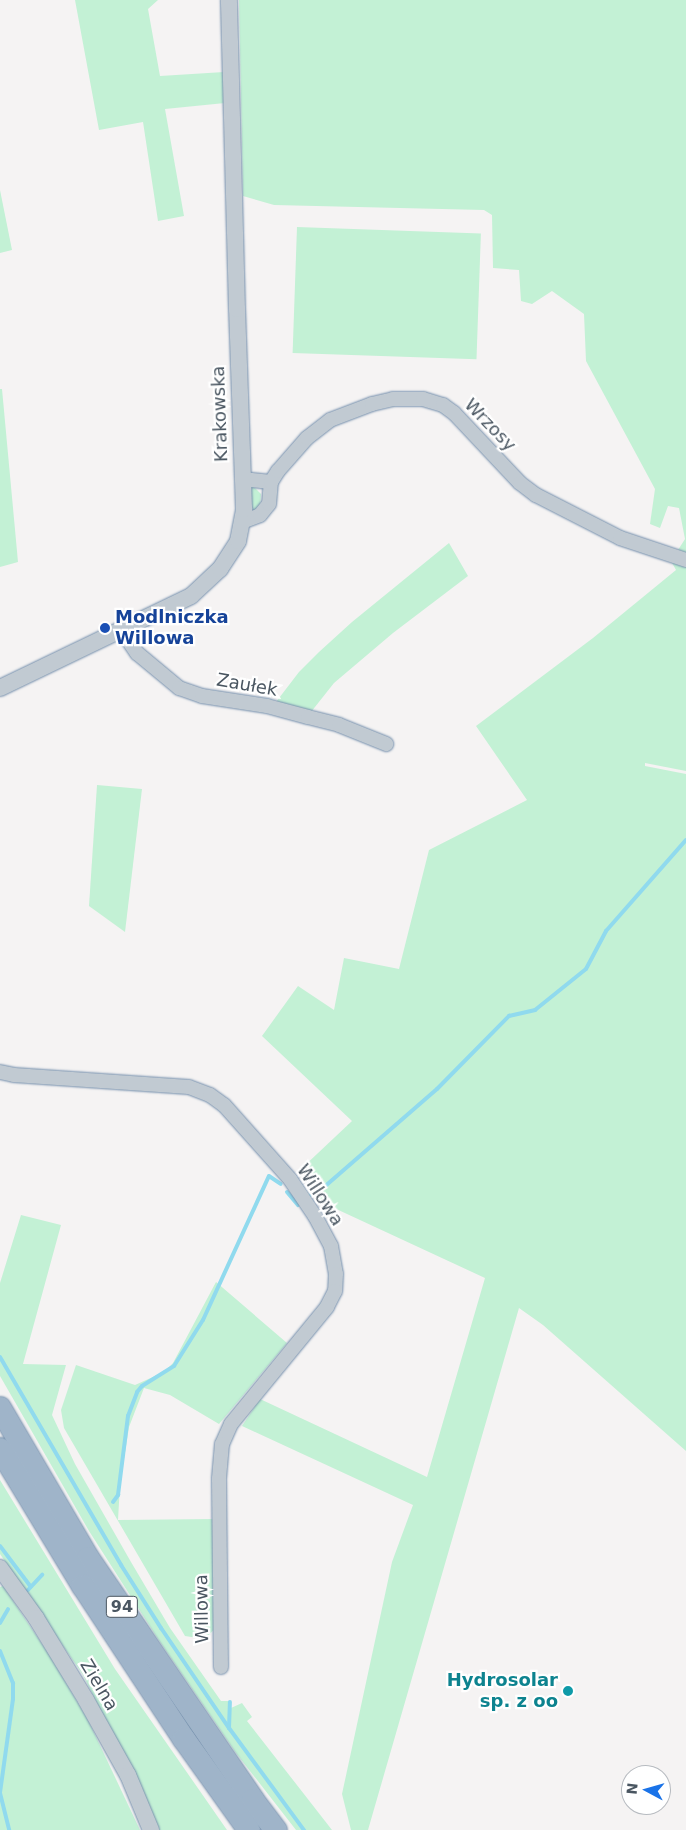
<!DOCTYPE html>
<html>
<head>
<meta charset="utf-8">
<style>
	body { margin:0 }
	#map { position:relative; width:686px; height:1830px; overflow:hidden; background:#f5f3f3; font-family:"DejaVu Sans",sans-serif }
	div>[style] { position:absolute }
	.green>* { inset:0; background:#c3f1d5; transform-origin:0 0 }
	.stream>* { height:4px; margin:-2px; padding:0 2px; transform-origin:2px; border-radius:2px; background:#90daee }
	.roads { filter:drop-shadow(0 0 1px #7690ad) drop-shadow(0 0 1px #7690ad) }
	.minor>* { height:14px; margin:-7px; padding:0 7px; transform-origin:7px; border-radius:7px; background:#c1cad2 }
	.tertiary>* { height:16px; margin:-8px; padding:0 8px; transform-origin:8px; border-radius:8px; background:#c1cad2 }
	.trunk>* { height:22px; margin:-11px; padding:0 11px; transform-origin:11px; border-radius:11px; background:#9fb4c9 }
	.dots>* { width:14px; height:14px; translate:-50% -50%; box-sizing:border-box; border:2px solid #fff; border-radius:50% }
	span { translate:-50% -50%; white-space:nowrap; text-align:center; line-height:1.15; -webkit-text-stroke:4.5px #fff; paint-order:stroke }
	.shield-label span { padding:1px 4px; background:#fff; border:1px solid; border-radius:4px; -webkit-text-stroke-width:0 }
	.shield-label { font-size:16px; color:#4a5661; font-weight:700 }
	.street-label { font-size:18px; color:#4a5661 }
	.transit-label { font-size:18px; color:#164399; font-weight:700 }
	.left { translate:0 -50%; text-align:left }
	.culture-label { font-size:18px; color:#0d838f; font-weight:700 }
	.right { translate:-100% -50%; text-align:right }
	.north { position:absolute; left:621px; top:1765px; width:50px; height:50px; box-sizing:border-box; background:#fff; border:1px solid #b7bbc0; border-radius:50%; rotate:276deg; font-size:14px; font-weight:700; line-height:20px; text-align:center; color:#4a5661 }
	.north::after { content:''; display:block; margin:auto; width:18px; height:22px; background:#1a73e8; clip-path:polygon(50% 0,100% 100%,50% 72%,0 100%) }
</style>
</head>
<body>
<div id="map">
	<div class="green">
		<div style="clip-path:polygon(75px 0,158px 0,148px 9px,160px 76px,224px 72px,225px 103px,165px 109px,184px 216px,158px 221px,143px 122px,99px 130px)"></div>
		<div style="clip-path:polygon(239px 0,686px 0,686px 771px,645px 763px,645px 766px,686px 774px,686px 1451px,543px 1325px,519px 1308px,368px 1830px,351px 1830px,342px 1794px,392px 1562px,413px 1505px,242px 1426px,260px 1399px,427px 1477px,485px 1278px,319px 1201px,318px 1194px,300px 1170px,352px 1121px,262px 1036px,298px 986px,334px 1010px,344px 958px,399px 969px,429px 850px,527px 800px,476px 726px,593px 638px,676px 570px,671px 561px,685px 539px,679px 508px,668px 506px,660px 528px,650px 524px,655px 489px,586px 361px,584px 314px,552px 291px,532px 304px,521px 301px,519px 270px,493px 268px,492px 215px,484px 210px,274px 205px,243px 196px)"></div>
		<div style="clip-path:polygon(0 190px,12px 250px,0 253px)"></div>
		<div style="left:297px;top:227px;width:184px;height:126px;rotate:2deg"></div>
		<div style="clip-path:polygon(0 389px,2px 389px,18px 562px,0 567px)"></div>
		<div style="clip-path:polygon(253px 486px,261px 494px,260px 506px,254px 512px,250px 512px,249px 487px)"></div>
		<div style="clip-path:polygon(449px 543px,468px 576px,393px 633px,334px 683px,311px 712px,276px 702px,299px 672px,319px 652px,352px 622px)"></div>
		<div style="clip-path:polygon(97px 785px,142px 789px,125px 932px,89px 906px)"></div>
		<div style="clip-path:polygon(21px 1215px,61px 1225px,23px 1364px,66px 1365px,52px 1415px,75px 1464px,131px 1562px,170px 1628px,221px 1701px,231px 1701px,231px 1708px,242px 1703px,252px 1717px,247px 1721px,332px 1830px,296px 1830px,236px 1753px,158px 1639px,89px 1531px,0 1376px,0 1283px)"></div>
		<div style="clip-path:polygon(216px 1282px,287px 1343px,219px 1424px,170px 1395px,144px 1388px,129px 1427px,120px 1485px,118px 1520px,215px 1519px,216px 1628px,204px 1639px,185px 1636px,64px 1428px,61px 1410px,76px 1365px,135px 1385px,164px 1372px,173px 1363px)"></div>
		<div style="clip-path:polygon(0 1480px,115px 1669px,227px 1830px,156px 1830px,140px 1790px,83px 1675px,0 1554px)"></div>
		<div style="clip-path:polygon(3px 1586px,48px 1653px,88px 1720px,140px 1830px,0 1830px,0 1587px)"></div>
	</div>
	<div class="stream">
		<div style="left:287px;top:1192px;width:17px;rotate:50deg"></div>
		<div style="left:310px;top:1195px;width:15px;rotate:-28deg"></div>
		<div style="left:323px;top:1188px;width:151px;rotate:-41deg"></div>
		<div style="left:437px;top:1089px;width:103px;rotate:-45.4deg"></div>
		<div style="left:509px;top:1016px;width:27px;rotate:-13deg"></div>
		<div style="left:535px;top:1010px;width:65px;rotate:-38.8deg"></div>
		<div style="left:586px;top:969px;width:43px;rotate:-62.2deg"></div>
		<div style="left:606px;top:931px;width:121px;rotate:-48.7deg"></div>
		<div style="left:0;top:1357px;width:241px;rotate:59.8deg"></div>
		<div style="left:121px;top:1565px;width:75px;rotate:57.6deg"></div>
		<div style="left:161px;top:1628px;width:121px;rotate:55.8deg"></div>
		<div style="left:229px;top:1728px;width:127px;rotate:53.7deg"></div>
		<div style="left:113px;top:1502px;width:9px;rotate:-54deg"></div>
		<div style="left:118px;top:1495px;width:80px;rotate:-82.8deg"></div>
		<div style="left:128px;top:1416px;width:26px;rotate:-69deg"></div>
		<div style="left:137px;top:1392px;width:8px;rotate:-50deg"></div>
		<div style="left:142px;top:1386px;width:38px;rotate:-32deg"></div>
		<div style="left:174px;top:1366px;width:54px;rotate:-57.8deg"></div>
		<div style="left:203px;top:1320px;width:158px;rotate:-65.4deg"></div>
		<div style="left:269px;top:1176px;width:14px;rotate:34deg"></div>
		<div style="left:0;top:1546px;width:51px;rotate:52.9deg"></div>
		<div style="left:28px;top:1590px;width:21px;rotate:-47deg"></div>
		<div style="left:0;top:1623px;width:16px;rotate:-60deg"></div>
		<div style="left:0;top:1651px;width:35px;rotate:68deg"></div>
		<div style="left:13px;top:1683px;width:16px;rotate:90deg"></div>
		<div style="left:13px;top:1699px;width:95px;rotate:97.9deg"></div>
		<div style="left:0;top:1793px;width:38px;rotate:76deg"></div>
		<div style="left:229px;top:1728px;width:26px;rotate:-88deg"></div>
	</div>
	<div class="roads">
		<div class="minor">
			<div style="left:242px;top:479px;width:29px;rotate:6deg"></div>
			<div style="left:242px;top:522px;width:19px;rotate:-21deg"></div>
			<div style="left:260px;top:515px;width:14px;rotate:-51deg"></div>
			<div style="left:269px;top:504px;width:22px;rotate:-85deg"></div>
			<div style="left:271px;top:482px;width:13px;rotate:-58deg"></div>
			<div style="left:278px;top:471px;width:44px;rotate:-48.7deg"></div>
			<div style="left:307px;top:438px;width:29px;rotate:-38deg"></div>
			<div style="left:330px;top:420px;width:45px;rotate:-20.9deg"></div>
			<div style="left:372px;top:404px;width:22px;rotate:-13deg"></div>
			<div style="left:393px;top:399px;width:30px"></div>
			<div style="left:423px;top:399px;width:21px;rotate:17deg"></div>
			<div style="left:443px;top:405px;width:14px;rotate:36deg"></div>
			<div style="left:454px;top:413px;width:96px;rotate:46.7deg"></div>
			<div style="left:520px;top:483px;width:20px;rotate:37deg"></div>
			<div style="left:536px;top:495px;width:94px;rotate:27.1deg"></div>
			<div style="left:620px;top:538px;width:70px;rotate:18.4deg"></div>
			<div style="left:122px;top:631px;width:27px;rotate:56deg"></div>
			<div style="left:137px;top:653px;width:55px;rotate:39.8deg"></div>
			<div style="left:179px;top:688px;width:24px;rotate:19deg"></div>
			<div style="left:202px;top:696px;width:66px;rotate:8.7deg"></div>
			<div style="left:267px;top:706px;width:42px;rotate:15deg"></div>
			<div style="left:308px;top:717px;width:32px;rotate:14deg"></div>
			<div style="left:339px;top:725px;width:51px;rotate:22deg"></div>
			<div style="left:0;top:1072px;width:14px;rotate:12deg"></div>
			<div style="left:14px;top:1075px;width:175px;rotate:3.9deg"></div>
			<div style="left:189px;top:1087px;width:22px;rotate:21deg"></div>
			<div style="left:210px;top:1095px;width:17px;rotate:36deg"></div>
			<div style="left:224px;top:1105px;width:99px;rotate:48.3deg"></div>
			<div style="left:290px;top:1179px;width:45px;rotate:56deg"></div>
			<div style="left:315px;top:1216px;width:34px;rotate:62deg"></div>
			<div style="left:331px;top:1246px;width:28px;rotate:80deg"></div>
			<div style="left:336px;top:1274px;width:17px;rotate:93deg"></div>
			<div style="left:335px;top:1291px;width:18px;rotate:117deg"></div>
			<div style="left:327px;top:1307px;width:151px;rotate:129.4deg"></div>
			<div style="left:231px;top:1424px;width:22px;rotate:114deg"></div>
			<div style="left:222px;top:1444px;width:35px;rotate:95deg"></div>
			<div style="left:219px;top:1479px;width:188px;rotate:89.4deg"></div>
		</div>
		<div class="tertiary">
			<div style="left:0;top:688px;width:212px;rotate:-25.7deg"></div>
			<div style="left:191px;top:596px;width:40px;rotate:-43deg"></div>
			<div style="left:220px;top:569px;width:33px;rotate:-57deg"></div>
			<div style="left:238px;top:541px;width:33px;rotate:-79deg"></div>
			<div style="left:244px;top:509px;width:200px;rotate:-92deg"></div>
			<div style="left:237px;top:309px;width:309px;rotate:-91.5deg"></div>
			<div style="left:0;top:1568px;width:62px;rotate:54.2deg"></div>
			<div style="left:36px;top:1618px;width:96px;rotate:58.6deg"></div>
			<div style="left:86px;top:1700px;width:86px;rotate:60.8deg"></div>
			<div style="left:128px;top:1775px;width:60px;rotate:67.3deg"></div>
		</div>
		<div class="trunk">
			<div style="left:0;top:1408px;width:174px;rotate:59.6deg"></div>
			<div style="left:88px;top:1558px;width:293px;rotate:55.7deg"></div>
			<div style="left:253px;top:1800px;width:38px;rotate:53deg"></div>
			<div style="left:0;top:1449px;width:160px;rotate:58.8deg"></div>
			<div style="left:83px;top:1586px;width:183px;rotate:56.6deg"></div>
			<div style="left:184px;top:1739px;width:112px;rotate:54.5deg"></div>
		</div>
	</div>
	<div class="dots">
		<div style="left:105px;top:628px;background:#1a4fb4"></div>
		<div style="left:568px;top:1691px;background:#0f9aa8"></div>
	</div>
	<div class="shield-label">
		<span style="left:122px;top:1607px">94</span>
	</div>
	<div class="street-label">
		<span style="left:220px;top:414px;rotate:-92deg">Krakowska</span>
		<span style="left:490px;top:425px;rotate:46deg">Wrzosy</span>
		<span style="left:247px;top:685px;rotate:10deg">Zaułek</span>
		<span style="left:320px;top:1195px;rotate:57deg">Willowa</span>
		<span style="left:202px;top:1609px;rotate:-91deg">Willowa</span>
		<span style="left:99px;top:1685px;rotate:59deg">Zielna</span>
	</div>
	<div class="transit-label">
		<span class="left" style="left:115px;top:628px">Modlniczka<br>Willowa</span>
	</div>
	<div class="culture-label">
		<span class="right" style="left:558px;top:1691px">Hydrosolar<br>sp. z oo</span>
	</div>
	<div class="north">N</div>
</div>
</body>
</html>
